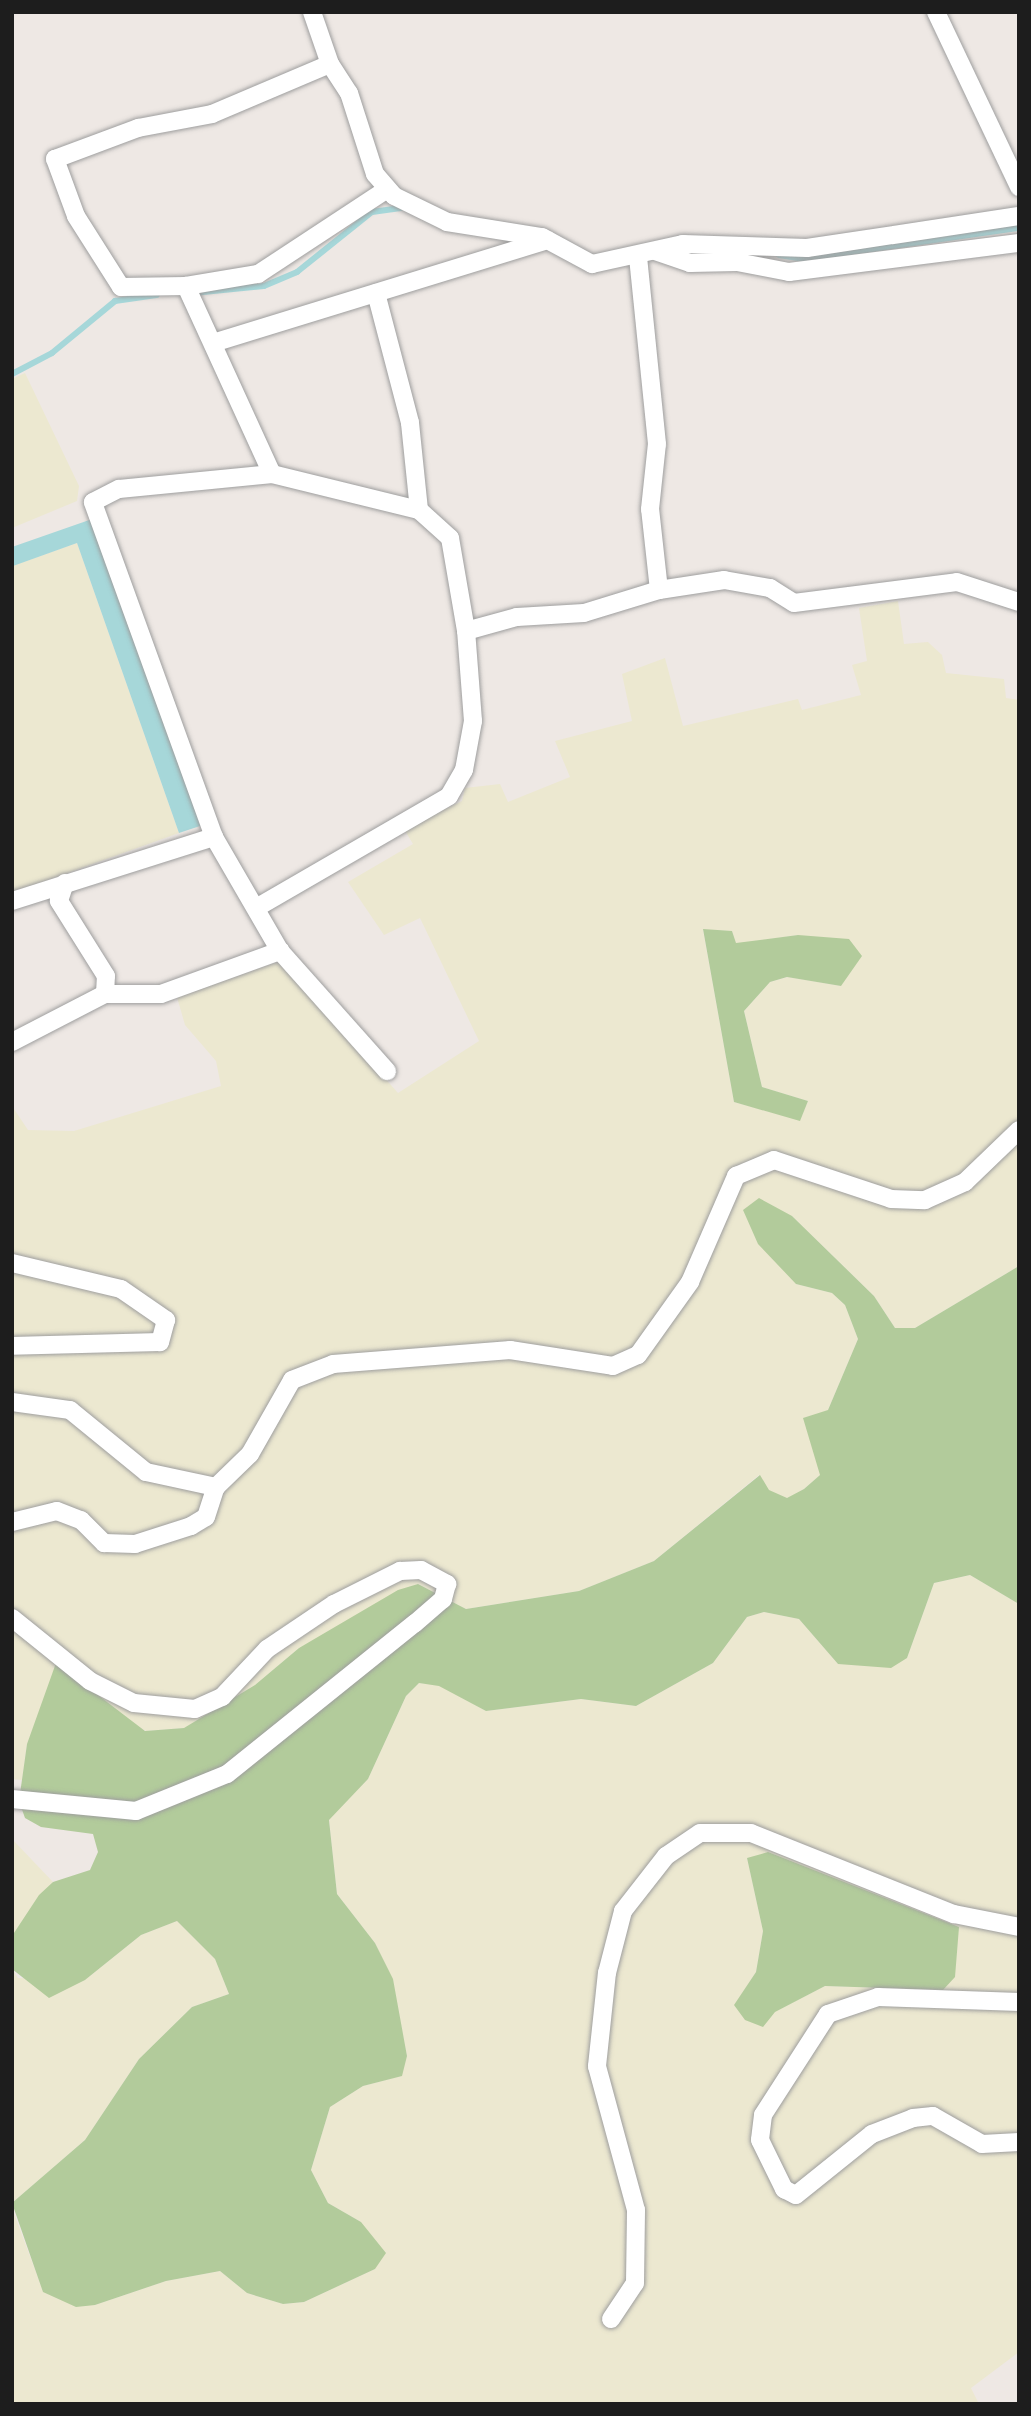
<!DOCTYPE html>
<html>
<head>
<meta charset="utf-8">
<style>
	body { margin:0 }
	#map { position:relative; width:1031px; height:2416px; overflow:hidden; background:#eee8e4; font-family:"Sofia Sans Condensed",sans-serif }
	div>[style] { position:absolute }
	.farmland>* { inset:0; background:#ece8d0 }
	.forest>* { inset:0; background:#b2cb9b }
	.water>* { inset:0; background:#a6d7d9 }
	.stream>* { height:6px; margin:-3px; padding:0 3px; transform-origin:3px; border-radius:3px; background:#a6d7d9 }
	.roads { filter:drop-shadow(0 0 2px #9e9e9e) drop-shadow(0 0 2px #9e9e9e) }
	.minor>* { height:18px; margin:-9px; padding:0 9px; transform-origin:9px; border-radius:9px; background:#fff }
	span { translate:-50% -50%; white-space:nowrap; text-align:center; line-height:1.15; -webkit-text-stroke:5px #fff; paint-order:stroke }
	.frame { position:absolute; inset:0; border:14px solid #1d1d1d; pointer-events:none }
</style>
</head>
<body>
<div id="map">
	<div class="farmland">
		<div style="clip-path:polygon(25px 373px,79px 486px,77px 501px,12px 528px,12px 379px)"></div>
		<div style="clip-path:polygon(77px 543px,179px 833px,12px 893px,12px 566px)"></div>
		<div style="clip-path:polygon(evenodd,898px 601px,904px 644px,928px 642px,942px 655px,946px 673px,1004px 679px,1006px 698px,1019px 700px,1019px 1266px,915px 1328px,895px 1328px,874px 1296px,792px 1216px,796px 1284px,832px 1293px,845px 1305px,858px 1339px,828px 1410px,820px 1475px,804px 1489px,787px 1499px,769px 1491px,759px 1475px,654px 1561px,579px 1591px,466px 1609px,418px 1584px,299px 1648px,255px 1685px,185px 1728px,146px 1731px,128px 1722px,27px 1744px,22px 1780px,12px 1779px,12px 1106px,28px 1130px,74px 1131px,221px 1086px,216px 1061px,185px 1025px,177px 997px,281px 961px,398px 1093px,479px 1041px,420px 918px,384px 935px,348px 882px,413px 844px,404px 829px,462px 801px,465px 788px,500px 784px,508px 802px,570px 777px,555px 741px,632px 721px,622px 674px,665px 658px,683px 726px,798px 699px,802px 710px,861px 695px,852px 665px,867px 661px,859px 608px,898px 601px,703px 930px,732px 931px,736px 944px,798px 935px,841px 986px,788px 977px,770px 982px,744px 1011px,762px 1087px,808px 1101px,800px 1120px,734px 1102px,703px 930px)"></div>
		<div style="clip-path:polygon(evenodd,970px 1575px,1019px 1604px,1019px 2352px,971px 2388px,979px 2404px,12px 2404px,12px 2208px,43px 2291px,95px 2305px,166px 2281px,220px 2271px,247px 2293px,283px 2304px,304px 2302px,375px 2269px,361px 2222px,328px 2203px,311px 2170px,330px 2107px,363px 2086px,401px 2076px,407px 2056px,392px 1979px,375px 1943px,337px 1894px,329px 1819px,368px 1779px,406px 1696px,419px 1683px,439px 1685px,486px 1711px,581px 1699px,636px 1706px,713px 1663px,747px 1617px,764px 1612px,799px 1619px,838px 1664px,907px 1658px,934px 1583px,970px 1575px,747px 1858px,943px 1990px,825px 1986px,774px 2012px,735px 2005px,756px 1972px,763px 1931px,747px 1858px)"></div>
		<div style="clip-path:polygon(12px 1839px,53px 1882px,12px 1936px)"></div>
		<div style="clip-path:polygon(177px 1921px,215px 1959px,229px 1994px,192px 2007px,139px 2059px,85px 2140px,12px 2203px,12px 1969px,18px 1978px,85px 1980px,141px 1935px)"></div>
	</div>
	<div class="forest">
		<div style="clip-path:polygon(703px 929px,732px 931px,736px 943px,798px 935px,849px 939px,862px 956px,841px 986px,787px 977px,770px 982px,744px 1011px,762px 1087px,808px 1101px,800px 1121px,734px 1102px)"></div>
		<div style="clip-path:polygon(759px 1198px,792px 1216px,874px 1296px,895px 1328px,915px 1328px,1019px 1266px,1019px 1604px,970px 1575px,934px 1583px,907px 1658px,891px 1668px,838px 1664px,799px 1619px,764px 1612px,747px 1617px,713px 1663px,636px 1706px,581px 1699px,486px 1711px,439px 1686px,419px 1683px,406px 1696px,368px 1779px,329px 1820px,337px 1894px,375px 1943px,393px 1979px,407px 2056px,402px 2076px,363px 2086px,330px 2107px,311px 2170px,328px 2203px,361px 2222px,386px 2253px,375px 2269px,304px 2302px,283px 2304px,247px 2293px,220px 2271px,166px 2281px,95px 2305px,76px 2307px,43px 2292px,12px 2203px,85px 2140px,139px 2059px,192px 2007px,229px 1994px,215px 1959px,177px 1921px,141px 1935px,85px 1980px,49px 1998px,12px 1969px,12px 1936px,39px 1895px,53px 1882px,90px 1870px,98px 1852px,93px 1834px,41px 1827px,25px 1818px,19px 1801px,27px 1744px,56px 1663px,145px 1731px,184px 1728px,255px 1685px,299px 1648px,398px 1590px,418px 1584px,466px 1609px,579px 1591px,654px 1561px,760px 1475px,769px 1490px,787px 1498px,804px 1489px,820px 1475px,803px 1418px,828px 1410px,858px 1339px,845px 1305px,832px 1293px,796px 1284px,758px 1244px,743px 1210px)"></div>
		<div style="clip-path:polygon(768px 1852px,959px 1927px,955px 1977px,943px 1990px,825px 1986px,775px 2012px,763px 2027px,745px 2020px,734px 2005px,756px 1972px,763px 1931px,747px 1858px)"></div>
	</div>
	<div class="water">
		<div style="clip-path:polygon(95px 518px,203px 825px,179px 833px,77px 543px,13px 566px,12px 547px)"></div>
	</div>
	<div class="stream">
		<div style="left:685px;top:255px;width:28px;rotate:-4deg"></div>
		<div style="left:779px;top:255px;width:24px;rotate:9deg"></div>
		<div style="left:803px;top:259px;width:218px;rotate:-8.2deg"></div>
		<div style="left:193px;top:293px;width:71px;rotate:-5.6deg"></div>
		<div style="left:264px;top:286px;width:36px;rotate:-23deg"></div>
		<div style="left:297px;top:272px;width:96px;rotate:-38.7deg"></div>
		<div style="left:372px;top:212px;width:29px;rotate:-8deg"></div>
		<div style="left:12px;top:374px;width:45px;rotate:-27.7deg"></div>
		<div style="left:52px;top:353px;width:82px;rotate:-39.5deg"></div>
		<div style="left:115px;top:301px;width:42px;rotate:-8.1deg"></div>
	</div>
	<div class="roads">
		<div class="minor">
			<div style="left:312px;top:12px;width:55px;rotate:70.9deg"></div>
			<div style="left:936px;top:12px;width:194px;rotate:64.6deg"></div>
			<div style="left:655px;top:251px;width:37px;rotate:19deg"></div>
			<div style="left:690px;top:263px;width:47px;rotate:-1.2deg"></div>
			<div style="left:737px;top:262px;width:53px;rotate:10.9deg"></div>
			<div style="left:789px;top:272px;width:232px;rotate:-7.2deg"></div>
			<div style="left:186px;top:286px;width:65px;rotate:179.1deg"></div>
			<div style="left:121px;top:287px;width:84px;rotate:-122.4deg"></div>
			<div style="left:76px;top:216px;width:61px;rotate:-110.2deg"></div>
			<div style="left:55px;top:159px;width:89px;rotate:-20.5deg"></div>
			<div style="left:138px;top:128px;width:75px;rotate:-10.7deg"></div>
			<div style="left:212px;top:114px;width:128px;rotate:-23deg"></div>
			<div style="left:330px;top:64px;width:35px;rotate:57deg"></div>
			<div style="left:349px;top:93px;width:85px;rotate:72.2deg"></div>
			<div style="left:375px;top:174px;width:29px;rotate:49deg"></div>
			<div style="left:394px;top:196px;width:59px;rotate:26.1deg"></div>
			<div style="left:447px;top:222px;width:96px;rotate:9deg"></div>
			<div style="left:542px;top:237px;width:57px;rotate:28.4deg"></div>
			<div style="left:592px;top:264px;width:93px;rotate:-12.4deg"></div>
			<div style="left:683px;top:244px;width:124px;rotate:1.8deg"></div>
			<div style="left:807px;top:248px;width:214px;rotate:-8.6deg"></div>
			<div style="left:376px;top:293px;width:134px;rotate:75.3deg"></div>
			<div style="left:410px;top:423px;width:87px;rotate:84.1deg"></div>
			<div style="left:419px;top:510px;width:42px;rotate:42.1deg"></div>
			<div style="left:450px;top:538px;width:94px;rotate:80.2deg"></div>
			<div style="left:213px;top:343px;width:350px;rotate:-17.1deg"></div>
			<div style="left:272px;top:474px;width:207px;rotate:-114.6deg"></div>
			<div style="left:186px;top:286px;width:73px;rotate:-9.5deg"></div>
			<div style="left:258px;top:274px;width:153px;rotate:-33.3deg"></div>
			<div style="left:659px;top:590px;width:66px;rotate:-8.7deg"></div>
			<div style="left:724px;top:580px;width:47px;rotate:9.9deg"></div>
			<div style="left:770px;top:588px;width:28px;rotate:32deg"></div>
			<div style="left:794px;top:603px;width:164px;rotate:-7.3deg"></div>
			<div style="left:957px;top:582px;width:65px;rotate:17.9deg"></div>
			<div style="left:12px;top:901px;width:212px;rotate:-17.6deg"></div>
			<div style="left:256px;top:908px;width:223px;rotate:-30.1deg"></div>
			<div style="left:449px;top:796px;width:30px;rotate:-60deg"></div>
			<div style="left:464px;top:770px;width:50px;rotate:-79.6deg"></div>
			<div style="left:473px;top:721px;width:90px;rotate:-94.4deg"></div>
			<div style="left:466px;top:631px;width:53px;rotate:-15.4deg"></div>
			<div style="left:517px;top:617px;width:67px;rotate:-3.4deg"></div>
			<div style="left:584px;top:613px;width:78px;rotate:-17deg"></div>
			<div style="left:659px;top:590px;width:81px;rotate:-96.3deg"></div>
			<div style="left:650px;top:509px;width:65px;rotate:-83.9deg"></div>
			<div style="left:657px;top:444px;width:188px;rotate:-95.8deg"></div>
			<div style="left:280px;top:951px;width:161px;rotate:48.3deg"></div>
			<div style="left:105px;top:994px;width:56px"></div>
			<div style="left:161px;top:994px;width:127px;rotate:-19.9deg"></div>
			<div style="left:280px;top:951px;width:132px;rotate:-120.1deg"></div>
			<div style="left:214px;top:837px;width:356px;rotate:-109.9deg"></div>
			<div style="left:93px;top:502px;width:29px;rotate:-27deg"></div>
			<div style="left:119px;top:489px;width:154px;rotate:-5.6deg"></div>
			<div style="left:272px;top:474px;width:151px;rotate:13.8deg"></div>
			<div style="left:12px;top:1042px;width:105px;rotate:-27.3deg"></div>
			<div style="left:105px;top:994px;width:18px;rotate:-87deg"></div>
			<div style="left:106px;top:976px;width:89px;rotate:-122.1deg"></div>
			<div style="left:59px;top:901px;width:19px;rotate:-72deg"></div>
			<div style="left:12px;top:1263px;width:112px;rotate:13.4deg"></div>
			<div style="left:121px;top:1289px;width:55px;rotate:34.6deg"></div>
			<div style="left:166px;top:1320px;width:23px;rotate:105deg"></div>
			<div style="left:160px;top:1342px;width:148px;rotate:178.5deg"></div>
			<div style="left:12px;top:1402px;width:59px;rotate:7.9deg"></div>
			<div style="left:70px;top:1410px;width:98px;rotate:39.2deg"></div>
			<div style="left:146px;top:1472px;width:72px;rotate:12.1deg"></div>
			<div style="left:12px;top:1522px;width:46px;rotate:-13.7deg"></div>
			<div style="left:57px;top:1511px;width:26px;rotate:21deg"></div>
			<div style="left:81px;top:1520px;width:33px;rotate:45deg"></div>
			<div style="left:104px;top:1543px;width:31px;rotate:2deg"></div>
			<div style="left:135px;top:1544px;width:59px;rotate:-17.8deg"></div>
			<div style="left:191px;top:1526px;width:17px;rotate:-31deg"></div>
			<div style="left:206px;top:1517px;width:32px;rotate:-72deg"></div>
			<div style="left:216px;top:1487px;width:47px;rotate:-44.1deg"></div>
			<div style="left:250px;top:1454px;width:85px;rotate:-60.4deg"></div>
			<div style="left:292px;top:1380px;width:44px;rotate:-21.3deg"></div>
			<div style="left:333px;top:1364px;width:178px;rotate:-4.5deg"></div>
			<div style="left:510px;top:1350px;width:104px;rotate:8.8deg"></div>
			<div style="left:613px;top:1366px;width:27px;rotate:-24deg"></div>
			<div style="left:638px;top:1355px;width:90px;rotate:-54.5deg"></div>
			<div style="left:690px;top:1282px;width:116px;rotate:-66.5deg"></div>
			<div style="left:736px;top:1176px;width:41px;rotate:-22.8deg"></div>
			<div style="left:774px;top:1160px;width:123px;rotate:18.4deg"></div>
			<div style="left:891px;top:1199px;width:34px;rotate:2deg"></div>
			<div style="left:925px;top:1200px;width:44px;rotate:-24.2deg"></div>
			<div style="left:965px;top:1182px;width:75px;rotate:-43.9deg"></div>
			<div style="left:12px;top:1618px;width:100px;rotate:38.9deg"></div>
			<div style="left:90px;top:1681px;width:49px;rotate:26.6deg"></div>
			<div style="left:134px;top:1703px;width:61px;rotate:5.6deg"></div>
			<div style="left:195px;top:1709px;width:30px;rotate:-24deg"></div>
			<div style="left:222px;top:1697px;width:66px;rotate:-46.8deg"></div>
			<div style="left:267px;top:1649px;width:81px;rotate:-33.9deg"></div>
			<div style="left:334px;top:1604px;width:74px;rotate:-26.6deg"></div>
			<div style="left:400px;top:1571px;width:21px;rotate:-3deg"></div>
			<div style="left:421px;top:1570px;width:30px;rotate:28deg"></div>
			<div style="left:447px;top:1584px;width:16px;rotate:105deg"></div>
			<div style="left:443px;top:1599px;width:37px;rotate:139deg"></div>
			<div style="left:415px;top:1623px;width:241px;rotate:141.2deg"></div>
			<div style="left:227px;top:1774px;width:98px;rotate:157.9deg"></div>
			<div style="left:136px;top:1811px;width:125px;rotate:-174.5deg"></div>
			<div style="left:1019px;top:2002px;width:141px;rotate:-178deg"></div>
			<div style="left:878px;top:1997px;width:53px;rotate:161.2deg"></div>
			<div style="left:828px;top:2014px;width:120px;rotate:122.8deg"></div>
			<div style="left:763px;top:2115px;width:25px;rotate:97deg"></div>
			<div style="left:760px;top:2140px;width:55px;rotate:63.9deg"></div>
			<div style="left:784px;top:2189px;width:13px;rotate:27deg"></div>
			<div style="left:796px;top:2195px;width:97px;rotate:-38.8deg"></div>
			<div style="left:872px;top:2134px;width:44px;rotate:-21.3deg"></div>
			<div style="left:913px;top:2118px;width:20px;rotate:-6deg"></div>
			<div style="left:933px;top:2116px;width:56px;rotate:29.7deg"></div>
			<div style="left:982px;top:2144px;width:37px;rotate:-3deg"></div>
			<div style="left:611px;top:2319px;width:43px;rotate:-56.3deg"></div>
			<div style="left:635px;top:2283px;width:73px;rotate:-89.2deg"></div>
			<div style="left:636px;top:2210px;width:149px;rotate:-105.2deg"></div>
			<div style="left:597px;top:2066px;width:94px;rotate:-83.9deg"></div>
			<div style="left:607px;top:1973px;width:64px;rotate:-75.5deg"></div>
			<div style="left:623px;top:1911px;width:70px;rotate:-52deg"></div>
			<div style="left:666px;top:1856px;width:41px;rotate:-34.1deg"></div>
			<div style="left:700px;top:1833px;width:51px"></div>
			<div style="left:751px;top:1833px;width:219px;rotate:21.8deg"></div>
			<div style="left:954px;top:1914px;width:66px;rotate:11.3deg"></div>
		</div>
	</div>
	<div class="frame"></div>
</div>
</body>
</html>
